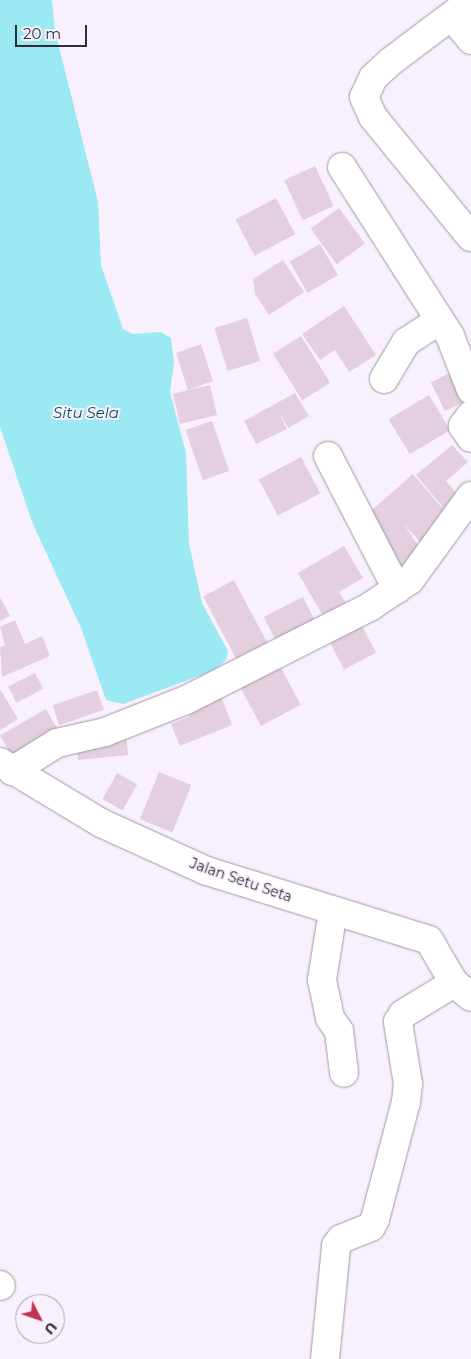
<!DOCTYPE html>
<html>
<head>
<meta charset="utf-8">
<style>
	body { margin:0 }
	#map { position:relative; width:471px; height:1359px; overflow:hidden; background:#f8f1fd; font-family:Montserrat,sans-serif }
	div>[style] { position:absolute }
	.water>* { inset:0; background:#9beaf3 }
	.building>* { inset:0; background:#e3cfdd; transform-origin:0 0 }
	.roads { filter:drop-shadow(0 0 1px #a196a9) drop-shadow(0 0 1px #a196a9) }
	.minor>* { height:28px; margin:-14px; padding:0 14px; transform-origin:14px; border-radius:14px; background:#fff }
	span { translate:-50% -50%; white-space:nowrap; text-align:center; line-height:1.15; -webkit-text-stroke:4px #f8f1fd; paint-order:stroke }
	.street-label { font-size:14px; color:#302c33 }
	.water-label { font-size:15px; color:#0a5259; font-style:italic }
	.north { position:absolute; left:15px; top:1294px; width:50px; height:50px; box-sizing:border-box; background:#f8f1fd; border:1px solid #a8a2ac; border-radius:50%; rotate:131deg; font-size:14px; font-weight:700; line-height:20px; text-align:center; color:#302c33 }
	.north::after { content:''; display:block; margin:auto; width:18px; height:22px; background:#c23357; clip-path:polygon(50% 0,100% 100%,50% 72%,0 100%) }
	.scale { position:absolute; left:15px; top:25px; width:72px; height:22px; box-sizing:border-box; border:2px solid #302c33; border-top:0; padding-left:6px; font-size:15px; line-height:18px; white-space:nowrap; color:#302c33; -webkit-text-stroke:4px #f8f1fd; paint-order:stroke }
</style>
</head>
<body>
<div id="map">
	<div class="water">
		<div style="clip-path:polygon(0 0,52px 0,55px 31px,98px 202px,101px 265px,123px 329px,133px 334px,161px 332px,171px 338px,174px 362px,170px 392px,186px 453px,189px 543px,202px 603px,228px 651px,226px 660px,215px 670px,123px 704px,106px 700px,81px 628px,32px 522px,0 427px)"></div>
	</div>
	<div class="building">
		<div style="left:315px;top:166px;width:44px;height:34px;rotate:65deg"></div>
		<div style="left:276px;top:198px;width:41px;height:46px;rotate:62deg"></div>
		<div style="left:339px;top:208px;width:44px;height:35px;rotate:54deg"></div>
		<div style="left:320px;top:244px;width:36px;height:35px;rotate:60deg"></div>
		<div style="clip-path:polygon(283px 260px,304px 292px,269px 315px,255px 294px,253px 279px)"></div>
		<div style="clip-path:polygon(344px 306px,376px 355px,349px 372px,335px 350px,320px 360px,302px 334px)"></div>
		<div style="left:247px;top:318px;width:45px;height:34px;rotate:73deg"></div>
		<div style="left:301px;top:336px;width:55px;height:33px;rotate:58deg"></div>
		<div style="clip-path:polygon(201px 344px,213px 381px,188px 390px,210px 385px,217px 415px,180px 424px,173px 394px,188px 390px,176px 353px)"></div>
		<div style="left:456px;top:370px;width:32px;height:28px;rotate:64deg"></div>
		<div style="clip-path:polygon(295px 393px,309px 416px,288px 428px,278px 410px,287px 429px,256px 444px,244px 421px)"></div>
		<div style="left:429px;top:395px;width:41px;height:47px;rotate:59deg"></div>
		<div style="left:212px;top:421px;width:53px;height:28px;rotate:71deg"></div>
		<div style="clip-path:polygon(452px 445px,468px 462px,446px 481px,465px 503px,450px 516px,416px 475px)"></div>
		<div style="left:301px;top:457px;width:41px;height:48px;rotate:62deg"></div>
		<div style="clip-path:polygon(413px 474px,450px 517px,420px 542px,404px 524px,424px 554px,399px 571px,362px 519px)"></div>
		<div style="clip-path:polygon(344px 546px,363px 578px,339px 592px,347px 605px,325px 619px,298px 573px)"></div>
		<div style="left:234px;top:580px;width:72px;height:35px;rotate:62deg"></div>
		<div style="clip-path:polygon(0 597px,10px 616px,0 621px)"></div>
		<div style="left:303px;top:597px;width:35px;height:44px;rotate:63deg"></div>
		<div style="clip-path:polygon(15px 620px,25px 644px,42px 636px,50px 656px,2px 677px,0 647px,5px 645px,0 627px)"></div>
		<div style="left:362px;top:626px;width:30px;height:36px;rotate:62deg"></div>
		<div style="left:280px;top:666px;width:44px;height:45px;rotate:62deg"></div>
		<div style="left:35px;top:673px;width:18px;height:30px;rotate:63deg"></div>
		<div style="clip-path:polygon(0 689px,18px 719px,0 730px)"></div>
		<div style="left:97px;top:690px;width:21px;height:47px;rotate:71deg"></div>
		<div style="clip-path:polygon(221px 696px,232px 725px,180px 746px,171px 724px,190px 716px,187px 709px)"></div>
		<div style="left:46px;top:709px;width:24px;height:53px;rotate:60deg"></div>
		<div style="left:126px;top:735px;width:20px;height:50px;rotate:84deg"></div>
		<div style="left:159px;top:772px;width:35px;height:51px;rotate:22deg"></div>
		<div style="left:117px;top:773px;width:23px;height:30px;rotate:29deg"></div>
	</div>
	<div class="roads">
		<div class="minor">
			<div style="left:471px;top:1px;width:101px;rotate:143deg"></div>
			<div style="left:390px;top:62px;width:23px;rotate:137deg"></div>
			<div style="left:373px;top:78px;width:21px;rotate:115deg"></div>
			<div style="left:364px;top:97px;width:22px;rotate:66deg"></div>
			<div style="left:373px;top:117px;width:155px;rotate:50.8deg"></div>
			<div style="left:452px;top:17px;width:30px;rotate:50deg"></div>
			<div style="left:342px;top:167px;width:201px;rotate:57.4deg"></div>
			<div style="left:450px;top:336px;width:58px;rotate:68.7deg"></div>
			<div style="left:384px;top:379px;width:43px;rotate:-59.3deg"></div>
			<div style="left:406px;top:342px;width:40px;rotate:-32.9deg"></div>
			<div style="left:471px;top:415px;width:14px;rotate:126deg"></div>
			<div style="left:463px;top:426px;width:14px;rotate:56deg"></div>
			<div style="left:328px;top:456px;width:150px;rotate:62.6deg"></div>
			<div style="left:0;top:762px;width:118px;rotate:31.1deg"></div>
			<div style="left:101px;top:823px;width:116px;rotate:24.4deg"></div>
			<div style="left:207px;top:871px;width:232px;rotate:17.3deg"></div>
			<div style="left:429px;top:940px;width:50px;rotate:59.8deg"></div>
			<div style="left:454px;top:983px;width:22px;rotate:39deg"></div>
			<div style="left:12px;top:771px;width:53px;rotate:-31.9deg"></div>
			<div style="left:57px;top:743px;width:49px;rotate:-12.9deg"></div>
			<div style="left:105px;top:732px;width:87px;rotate:-21.6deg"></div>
			<div style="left:186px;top:700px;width:208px;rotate:-26.9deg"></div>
			<div style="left:371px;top:606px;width:47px;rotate:-33.7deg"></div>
			<div style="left:410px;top:580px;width:104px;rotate:-54deg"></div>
			<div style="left:333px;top:911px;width:70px;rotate:99.1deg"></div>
			<div style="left:322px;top:980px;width:39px;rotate:78deg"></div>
			<div style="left:330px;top:1018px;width:16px;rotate:55deg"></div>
			<div style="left:339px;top:1031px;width:42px;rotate:83.2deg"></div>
			<div style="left:0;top:1285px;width:1px;rotate:45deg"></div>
			<div style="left:325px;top:1359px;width:114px;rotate:-84.4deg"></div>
			<div style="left:336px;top:1246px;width:9px;rotate:-54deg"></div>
			<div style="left:341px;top:1239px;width:32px;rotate:-22deg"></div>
			<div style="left:371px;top:1227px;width:9px;rotate:-63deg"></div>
			<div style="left:375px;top:1219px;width:121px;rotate:-75.2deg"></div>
			<div style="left:406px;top:1102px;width:18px;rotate:-84deg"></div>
			<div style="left:408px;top:1084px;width:63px;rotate:-99.2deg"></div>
			<div style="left:398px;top:1022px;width:9px;rotate:-58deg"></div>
			<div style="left:403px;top:1014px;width:60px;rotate:-31.3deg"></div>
		</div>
	</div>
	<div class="street-label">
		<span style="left:241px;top:880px;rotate:19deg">Jalan Setu Seta</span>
	</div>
	<div class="water-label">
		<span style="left:86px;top:413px">Situ Sela</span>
	</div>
	<div class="north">U</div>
	<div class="scale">20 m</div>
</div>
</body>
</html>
